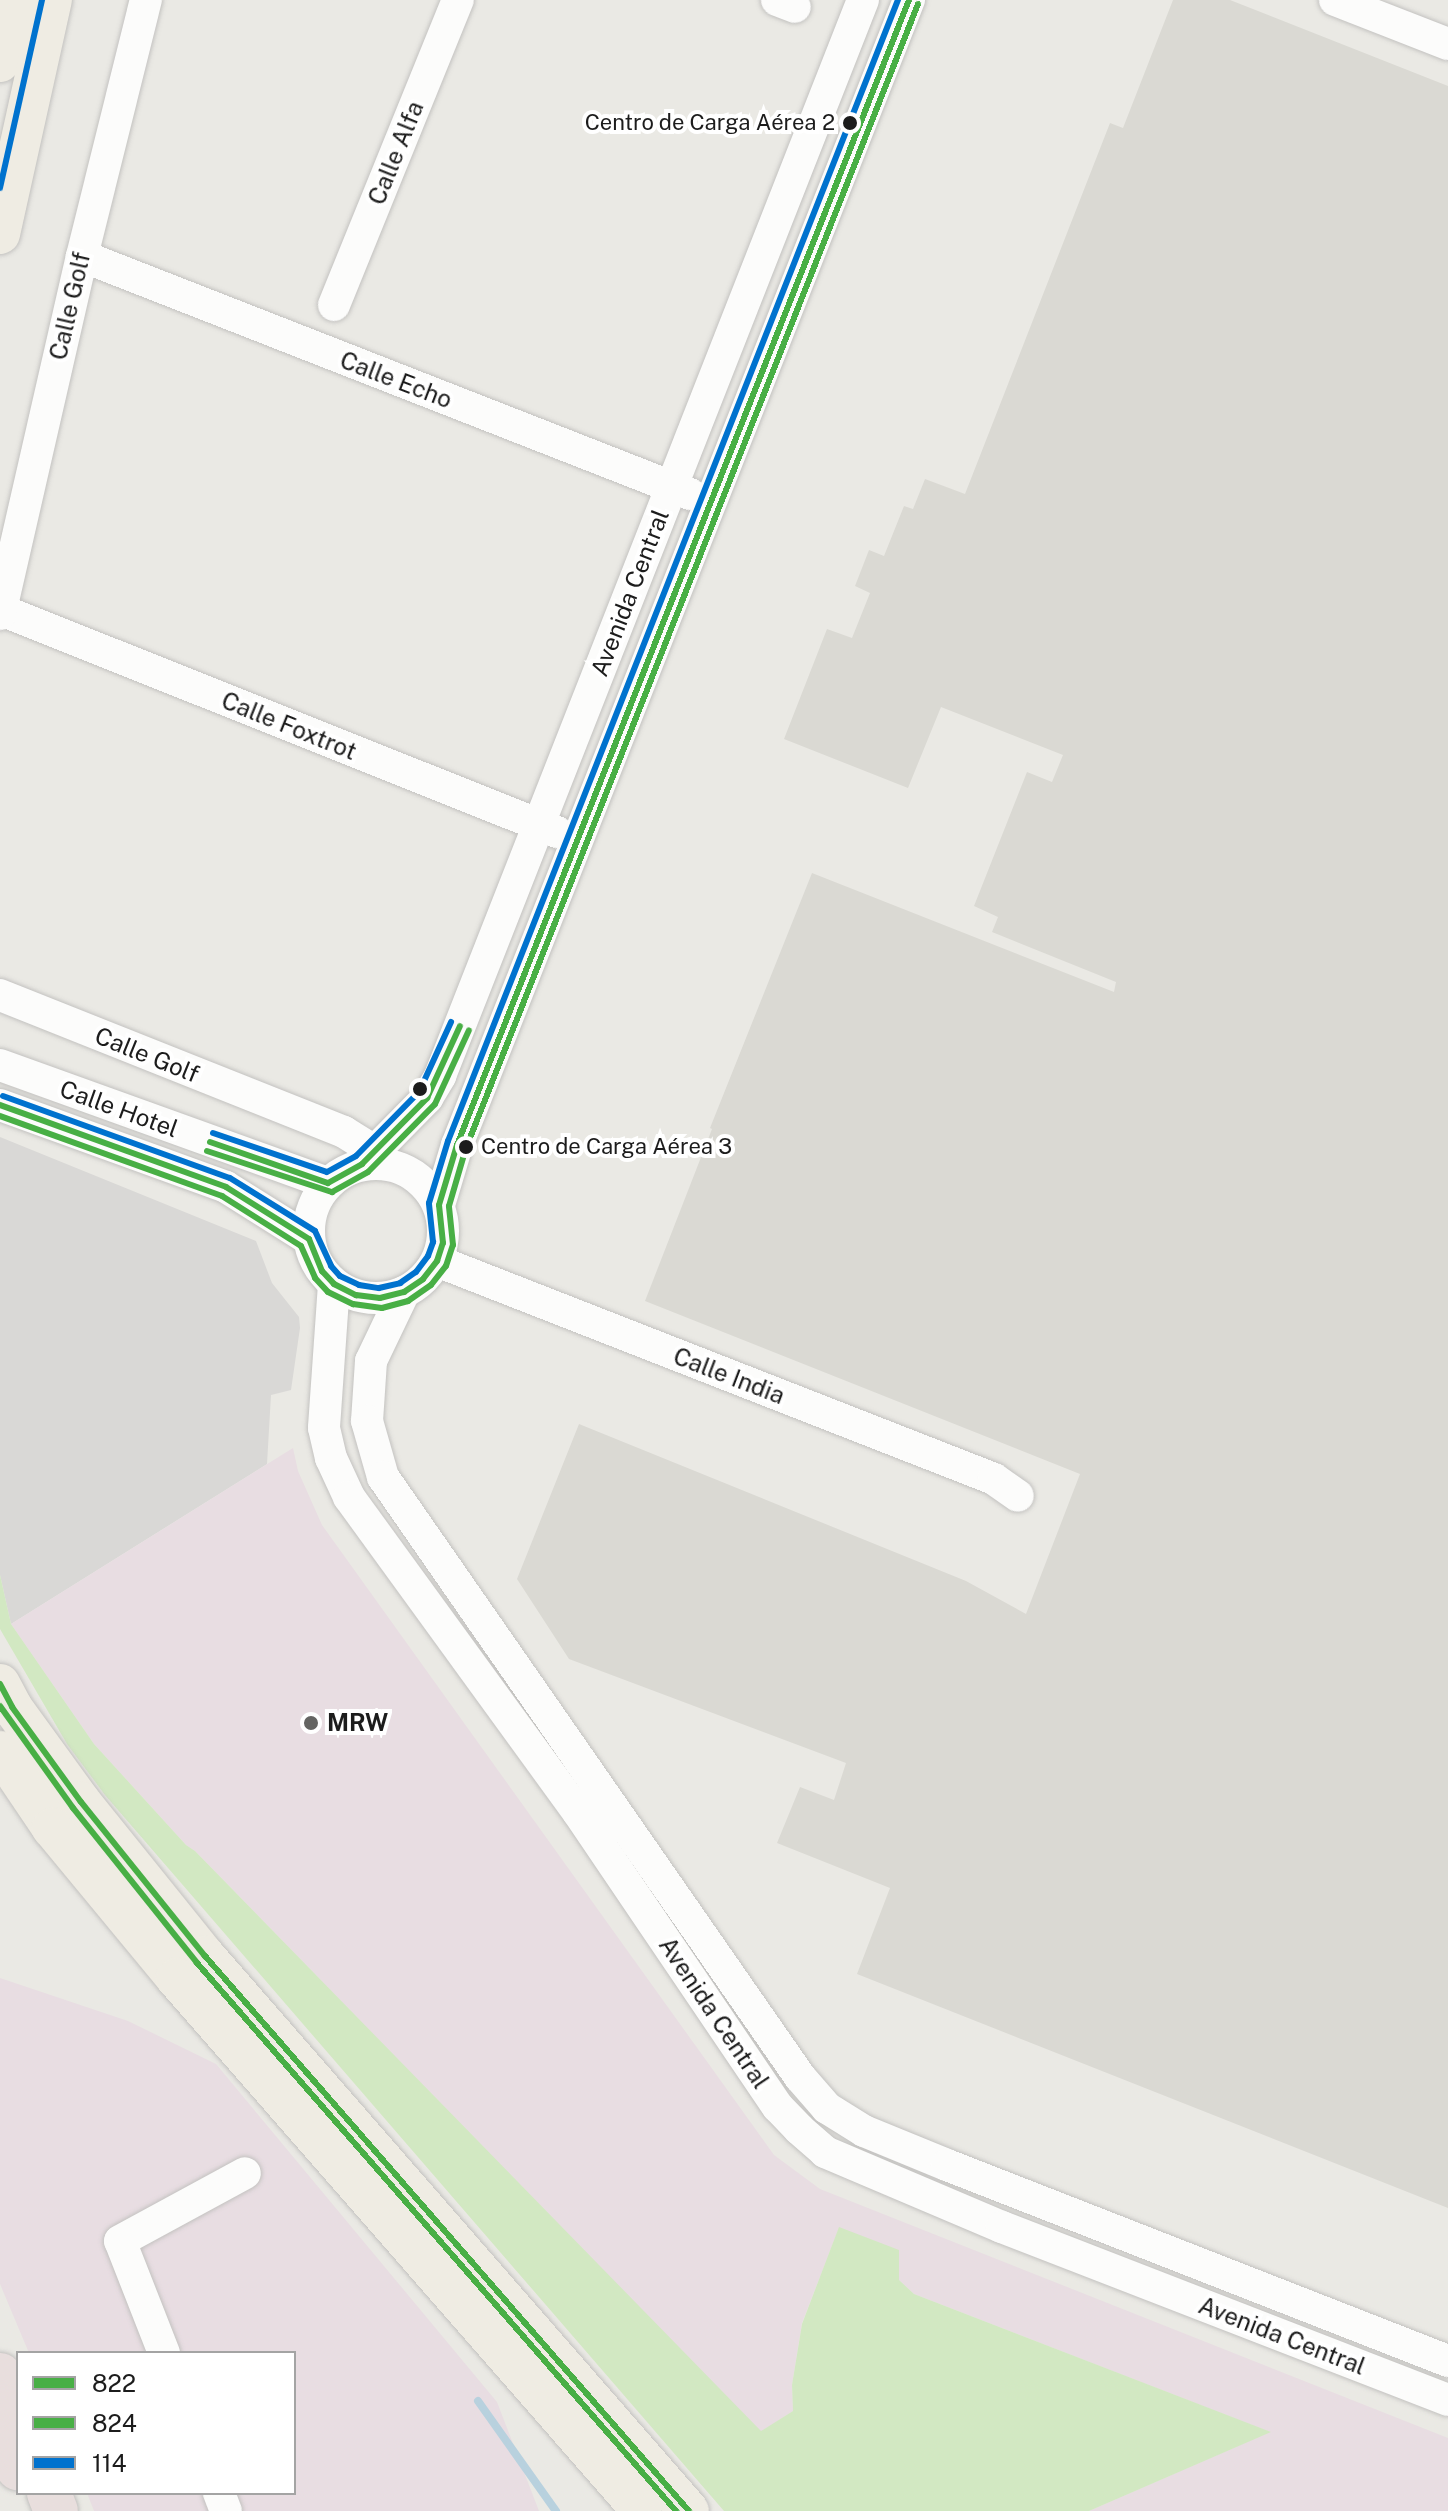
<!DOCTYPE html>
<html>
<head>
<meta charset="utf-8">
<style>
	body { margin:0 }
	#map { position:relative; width:1448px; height:2511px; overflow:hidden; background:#eae9e4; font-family:"Public Sans",sans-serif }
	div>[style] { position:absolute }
	.residential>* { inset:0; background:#d9d8d6 }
	.industrial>* { inset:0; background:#e8dde2 }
	.airport>* { inset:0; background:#dad9d3 }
	.grass>* { inset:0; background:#d2e8c2 }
	.stream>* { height:8px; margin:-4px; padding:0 4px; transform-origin:4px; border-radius:4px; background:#b8d1de }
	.roads { filter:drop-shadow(0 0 2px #c3c2c0) drop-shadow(0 0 2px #c3c2c0) }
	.minor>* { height:32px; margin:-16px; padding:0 16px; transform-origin:16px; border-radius:16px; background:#fcfcfb }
	.minor>.ring { margin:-16px; padding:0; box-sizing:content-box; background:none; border:32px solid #fcfcfb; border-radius:50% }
	.major>* { height:40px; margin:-20px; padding:0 20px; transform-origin:20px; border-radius:20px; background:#efece3 }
	.highway>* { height:44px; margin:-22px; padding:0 22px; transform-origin:22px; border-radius:22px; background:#e8dedd }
	.bus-1>* { height:6px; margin:-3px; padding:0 3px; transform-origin:3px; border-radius:3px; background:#48af45 }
	.bus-2>* { height:6px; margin:-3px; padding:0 3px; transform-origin:3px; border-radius:3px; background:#48af45 }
	.bus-3>* { height:6px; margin:-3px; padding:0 3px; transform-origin:3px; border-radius:3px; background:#0072ce }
	.dots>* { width:22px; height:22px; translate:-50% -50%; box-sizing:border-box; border:4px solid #fff; border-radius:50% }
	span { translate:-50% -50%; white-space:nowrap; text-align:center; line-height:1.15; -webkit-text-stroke:8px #fff; paint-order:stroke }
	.bus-label { font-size:22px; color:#1c1c1c }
	.right { translate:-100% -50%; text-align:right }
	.left { translate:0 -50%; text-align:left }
	.street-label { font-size:24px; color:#1c1c1c }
	.poi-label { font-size:24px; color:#1c1c1c; font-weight:700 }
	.legend { position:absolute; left:16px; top:2351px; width:280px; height:144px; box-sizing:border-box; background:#fff; border:2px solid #a4a4a4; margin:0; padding:10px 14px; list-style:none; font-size:24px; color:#1c1c1c }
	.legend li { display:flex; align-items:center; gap:16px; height:40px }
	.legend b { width:40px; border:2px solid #a4a4a4 }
</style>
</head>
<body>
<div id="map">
	<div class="residential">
		<div style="clip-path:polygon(0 1137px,256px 1241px,272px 1283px,299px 1317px,300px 1328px,291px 1390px,271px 1395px,267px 1464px,11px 1624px,0 1575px)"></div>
	</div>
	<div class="industrial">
		<div style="clip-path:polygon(293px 1448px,298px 1471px,322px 1525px,774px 2155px,820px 2189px,1448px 2438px,1448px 2511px,1089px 2511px,1270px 2432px,914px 2294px,899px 2280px,896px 2259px,839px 2228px,802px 2323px,792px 2385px,793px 2411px,761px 2432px,195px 1851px,186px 1845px,94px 1744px,11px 1624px)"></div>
		<div style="clip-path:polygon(0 1978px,128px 2021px,216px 2064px,497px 2402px,539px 2511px,94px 2511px,87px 2493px,294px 2493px,294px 2353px,29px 2353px,0 2284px)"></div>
	</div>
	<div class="airport">
		<div style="clip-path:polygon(1173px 0,1230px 0,1448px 86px,1448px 2208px,857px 1974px,890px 1888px,777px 1843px,800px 1787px,834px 1800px,846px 1763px,569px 1659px,517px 1579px,579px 1424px,966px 1581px,1026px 1614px,1080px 1474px,645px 1301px,712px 1129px,710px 1128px,812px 873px,1114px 992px,1116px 982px,992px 932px,998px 917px,974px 906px,1027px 772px,1052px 782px,1063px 755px,941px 707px,908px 788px,784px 739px,827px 629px,852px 638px,870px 593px,855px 586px,869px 550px,884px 556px,904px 506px,913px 509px,925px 479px,965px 494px,1110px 123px,1123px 128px)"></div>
	</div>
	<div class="grass">
		<div style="clip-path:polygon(0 1575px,11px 1624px,94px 1744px,186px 1845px,195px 1851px,761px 2431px,793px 2411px,792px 2385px,802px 2324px,839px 2227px,899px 2250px,899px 2280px,914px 2294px,1271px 2432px,1089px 2511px,724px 2511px,105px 1795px,67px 1744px,0 1629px)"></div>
	</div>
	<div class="stream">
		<div style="left:478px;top:2401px;width:135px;rotate:54.7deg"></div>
	</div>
	<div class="roads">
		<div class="minor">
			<div style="left:777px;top:0;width:19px;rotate:21deg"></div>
			<div style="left:1335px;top:0;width:121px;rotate:21.3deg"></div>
			<div style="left:82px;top:256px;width:653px;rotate:21.38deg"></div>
			<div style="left:334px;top:305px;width:329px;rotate:-67.9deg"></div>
			<div style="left:1px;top:610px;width:599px;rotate:21.77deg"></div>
			<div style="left:0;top:614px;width:367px;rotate:-77.1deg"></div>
			<div style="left:82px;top:256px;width:264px;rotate:-76deg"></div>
			<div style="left:0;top:995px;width:370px;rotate:21.7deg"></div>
			<div style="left:344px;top:1132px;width:36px;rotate:32deg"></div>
			<div style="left:375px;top:1151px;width:17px;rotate:50deg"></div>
			<div style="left:0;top:1065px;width:349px;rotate:19.8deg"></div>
			<div style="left:0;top:1105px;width:240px;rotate:19.9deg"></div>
			<div style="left:226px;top:1187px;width:98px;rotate:32.1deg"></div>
			<div class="ring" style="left:309px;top:1164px;width:102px;height:102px"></div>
			<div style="left:362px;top:1164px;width:93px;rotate:-45.4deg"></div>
			<div style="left:427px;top:1098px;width:26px;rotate:-59deg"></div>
			<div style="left:440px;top:1076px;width:1156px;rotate:-68.54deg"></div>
			<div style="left:439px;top:1205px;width:63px;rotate:-73.3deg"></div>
			<div style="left:457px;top:1145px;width:1231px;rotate:-68.46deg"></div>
			<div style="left:437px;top:1261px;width:598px;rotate:21.37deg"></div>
			<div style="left:994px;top:1479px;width:29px;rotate:35deg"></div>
			<div style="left:334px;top:1284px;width:144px;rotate:94deg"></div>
			<div style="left:324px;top:1428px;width:31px;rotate:77deg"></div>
			<div style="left:331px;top:1458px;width:43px;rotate:65.2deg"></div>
			<div style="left:349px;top:1497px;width:389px;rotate:54deg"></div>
			<div style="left:578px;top:1812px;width:356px;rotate:55.9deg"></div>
			<div style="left:778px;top:2107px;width:30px;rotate:46deg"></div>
			<div style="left:799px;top:2129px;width:35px;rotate:41deg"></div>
			<div style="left:825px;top:2152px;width:192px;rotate:23deg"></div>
			<div style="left:1002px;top:2227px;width:478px;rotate:21.2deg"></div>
			<div style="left:404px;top:1292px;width:76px;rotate:115.6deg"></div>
			<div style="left:371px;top:1361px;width:60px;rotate:93.8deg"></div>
			<div style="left:367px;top:1421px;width:58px;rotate:74.1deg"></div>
			<div style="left:383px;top:1477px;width:731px;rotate:55.2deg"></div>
			<div style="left:800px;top:2077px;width:41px;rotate:48.9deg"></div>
			<div style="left:827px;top:2108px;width:44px;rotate:31.9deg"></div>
			<div style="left:864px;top:2131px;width:90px;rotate:22.3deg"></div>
			<div style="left:947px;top:2165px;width:538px;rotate:21.37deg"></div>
			<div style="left:164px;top:2353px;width:120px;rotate:-111.4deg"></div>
			<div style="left:120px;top:2241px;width:142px;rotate:-28.5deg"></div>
			<div style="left:219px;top:2493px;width:19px;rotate:69deg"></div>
		</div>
		<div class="major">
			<div style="left:0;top:62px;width:64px;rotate:-77.3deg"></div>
			<div style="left:0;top:234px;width:240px;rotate:-77.5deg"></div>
			<div style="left:0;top:1684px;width:26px;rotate:62deg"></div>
			<div style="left:12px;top:1707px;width:117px;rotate:54deg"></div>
			<div style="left:81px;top:1802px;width:198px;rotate:51.2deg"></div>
			<div style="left:205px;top:1956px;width:736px;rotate:48.91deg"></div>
			<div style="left:0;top:1751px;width:93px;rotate:56deg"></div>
			<div style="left:52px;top:1828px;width:195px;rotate:50.4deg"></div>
			<div style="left:176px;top:1978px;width:708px;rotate:48.84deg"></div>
		</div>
		<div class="highway">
			<div style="left:0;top:2375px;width:48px;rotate:68.2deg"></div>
			<div style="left:0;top:2425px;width:47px;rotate:67.3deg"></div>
			<div style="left:49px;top:2493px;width:19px;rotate:69deg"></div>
		</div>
	</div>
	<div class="bus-1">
		<div style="left:0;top:1105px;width:240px;rotate:19.9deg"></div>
		<div style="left:226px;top:1187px;width:98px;rotate:32.1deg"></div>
		<div style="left:309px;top:1239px;width:35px;rotate:68deg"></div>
		<div style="left:322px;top:1271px;width:18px;rotate:47deg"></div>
		<div style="left:334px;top:1284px;width:25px;rotate:27deg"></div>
		<div style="left:356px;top:1295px;width:24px;rotate:7deg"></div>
		<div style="left:380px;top:1298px;width:25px;rotate:-14deg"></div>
		<div style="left:404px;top:1292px;width:23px;rotate:-34deg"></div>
		<div style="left:423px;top:1279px;width:23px;rotate:-52deg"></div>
		<div style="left:437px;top:1261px;width:19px;rotate:-72deg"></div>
		<div style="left:443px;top:1243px;width:38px;rotate:-96deg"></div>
		<div style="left:439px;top:1205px;width:63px;rotate:-73.3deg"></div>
		<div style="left:457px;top:1145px;width:1231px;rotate:-68.46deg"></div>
		<div style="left:210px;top:1142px;width:125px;rotate:19.2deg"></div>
		<div style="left:328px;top:1183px;width:39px;rotate:-29deg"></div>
		<div style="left:362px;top:1164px;width:93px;rotate:-45.4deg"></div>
		<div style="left:427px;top:1098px;width:79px;rotate:-65.4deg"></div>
		<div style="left:0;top:1684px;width:26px;rotate:62deg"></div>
		<div style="left:12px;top:1707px;width:117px;rotate:54deg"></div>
		<div style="left:81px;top:1802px;width:198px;rotate:51.2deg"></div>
		<div style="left:205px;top:1956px;width:736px;rotate:48.91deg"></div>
	</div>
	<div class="bus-2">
		<div style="left:0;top:1116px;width:236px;rotate:19.8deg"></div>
		<div style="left:222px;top:1196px;width:93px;rotate:32.3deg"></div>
		<div style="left:301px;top:1246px;width:35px;rotate:66deg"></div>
		<div style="left:315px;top:1278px;width:19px;rotate:47deg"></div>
		<div style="left:328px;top:1292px;width:28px;rotate:26deg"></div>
		<div style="left:353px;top:1304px;width:29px;rotate:8deg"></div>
		<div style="left:382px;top:1308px;width:27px;rotate:-15deg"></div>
		<div style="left:408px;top:1301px;width:28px;rotate:-35deg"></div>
		<div style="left:431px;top:1285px;width:24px;rotate:-52deg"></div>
		<div style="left:446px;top:1266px;width:22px;rotate:-72deg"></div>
		<div style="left:453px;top:1245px;width:39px;rotate:-96deg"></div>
		<div style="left:449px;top:1206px;width:60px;rotate:-73.7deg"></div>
		<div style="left:466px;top:1148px;width:1230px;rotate:-68.44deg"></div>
		<div style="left:207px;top:1151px;width:132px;rotate:18.2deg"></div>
		<div style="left:332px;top:1192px;width:41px;rotate:-29.1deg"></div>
		<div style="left:368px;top:1172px;width:95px;rotate:-45.4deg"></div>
		<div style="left:435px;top:1104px;width:81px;rotate:-65.3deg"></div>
		<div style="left:0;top:1706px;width:125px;rotate:54.4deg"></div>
		<div style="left:73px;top:1808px;width:198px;rotate:51.3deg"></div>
		<div style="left:197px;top:1963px;width:728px;rotate:48.84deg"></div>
	</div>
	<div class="bus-3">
		<div style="left:0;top:188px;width:193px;rotate:-77.4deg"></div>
		<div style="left:3px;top:1096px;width:241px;rotate:19.9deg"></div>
		<div style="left:230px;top:1178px;width:100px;rotate:31.9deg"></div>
		<div style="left:315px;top:1231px;width:38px;rotate:65deg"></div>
		<div style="left:331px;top:1266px;width:13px;rotate:48deg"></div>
		<div style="left:340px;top:1276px;width:21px;rotate:25deg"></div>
		<div style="left:359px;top:1285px;width:20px;rotate:9deg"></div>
		<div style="left:379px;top:1288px;width:22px;rotate:-13deg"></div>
		<div style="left:400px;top:1283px;width:19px;rotate:-35deg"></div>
		<div style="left:416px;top:1272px;width:20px;rotate:-53deg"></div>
		<div style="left:428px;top:1256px;width:15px;rotate:-70deg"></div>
		<div style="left:433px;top:1242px;width:39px;rotate:-96deg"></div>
		<div style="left:429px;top:1203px;width:65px;rotate:-73deg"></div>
		<div style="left:448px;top:1141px;width:1227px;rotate:-68.48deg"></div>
		<div style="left:213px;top:1133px;width:120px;rotate:18.9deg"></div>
		<div style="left:327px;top:1172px;width:33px;rotate:-29deg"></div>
		<div style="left:356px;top:1156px;width:90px;rotate:-45.5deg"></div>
		<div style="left:419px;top:1092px;width:77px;rotate:-65.4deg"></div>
	</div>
	<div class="dots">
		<div style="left:850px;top:123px;background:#1c1c1c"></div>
		<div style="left:420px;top:1089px;background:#1c1c1c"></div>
		<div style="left:466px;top:1147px;background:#1c1c1c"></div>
		<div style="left:311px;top:1723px;background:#646462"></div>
	</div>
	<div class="bus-label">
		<span class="right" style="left:835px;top:123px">Centro de Carga Aérea 2</span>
		<span class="left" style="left:481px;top:1147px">Centro de Carga Aérea 3</span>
	</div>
	<div class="street-label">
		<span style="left:396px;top:153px;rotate:-68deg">Calle Alfa</span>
		<span style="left:70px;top:306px;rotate:-77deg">Calle Golf</span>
		<span style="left:396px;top:380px;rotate:21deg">Calle Echo</span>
		<span style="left:630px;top:593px;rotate:-69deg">Avenida Central</span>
		<span style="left:289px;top:726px;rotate:22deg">Calle Foxtrot</span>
		<span style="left:147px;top:1055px;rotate:22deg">Calle Golf</span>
		<span style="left:119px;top:1109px;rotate:20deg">Calle Hotel</span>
		<span style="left:729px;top:1376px;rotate:21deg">Calle India</span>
		<span style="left:714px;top:2013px;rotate:56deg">Avenida Central</span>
		<span style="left:1282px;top:2336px;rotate:21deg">Avenida Central</span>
	</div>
	<div class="poi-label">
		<span class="left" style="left:327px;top:1723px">MRW</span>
	</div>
	<ul class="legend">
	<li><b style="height:10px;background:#48af45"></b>822</li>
	<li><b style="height:10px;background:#48af45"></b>824</li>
	<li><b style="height:10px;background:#0072ce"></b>114</li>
	</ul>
</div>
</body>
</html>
